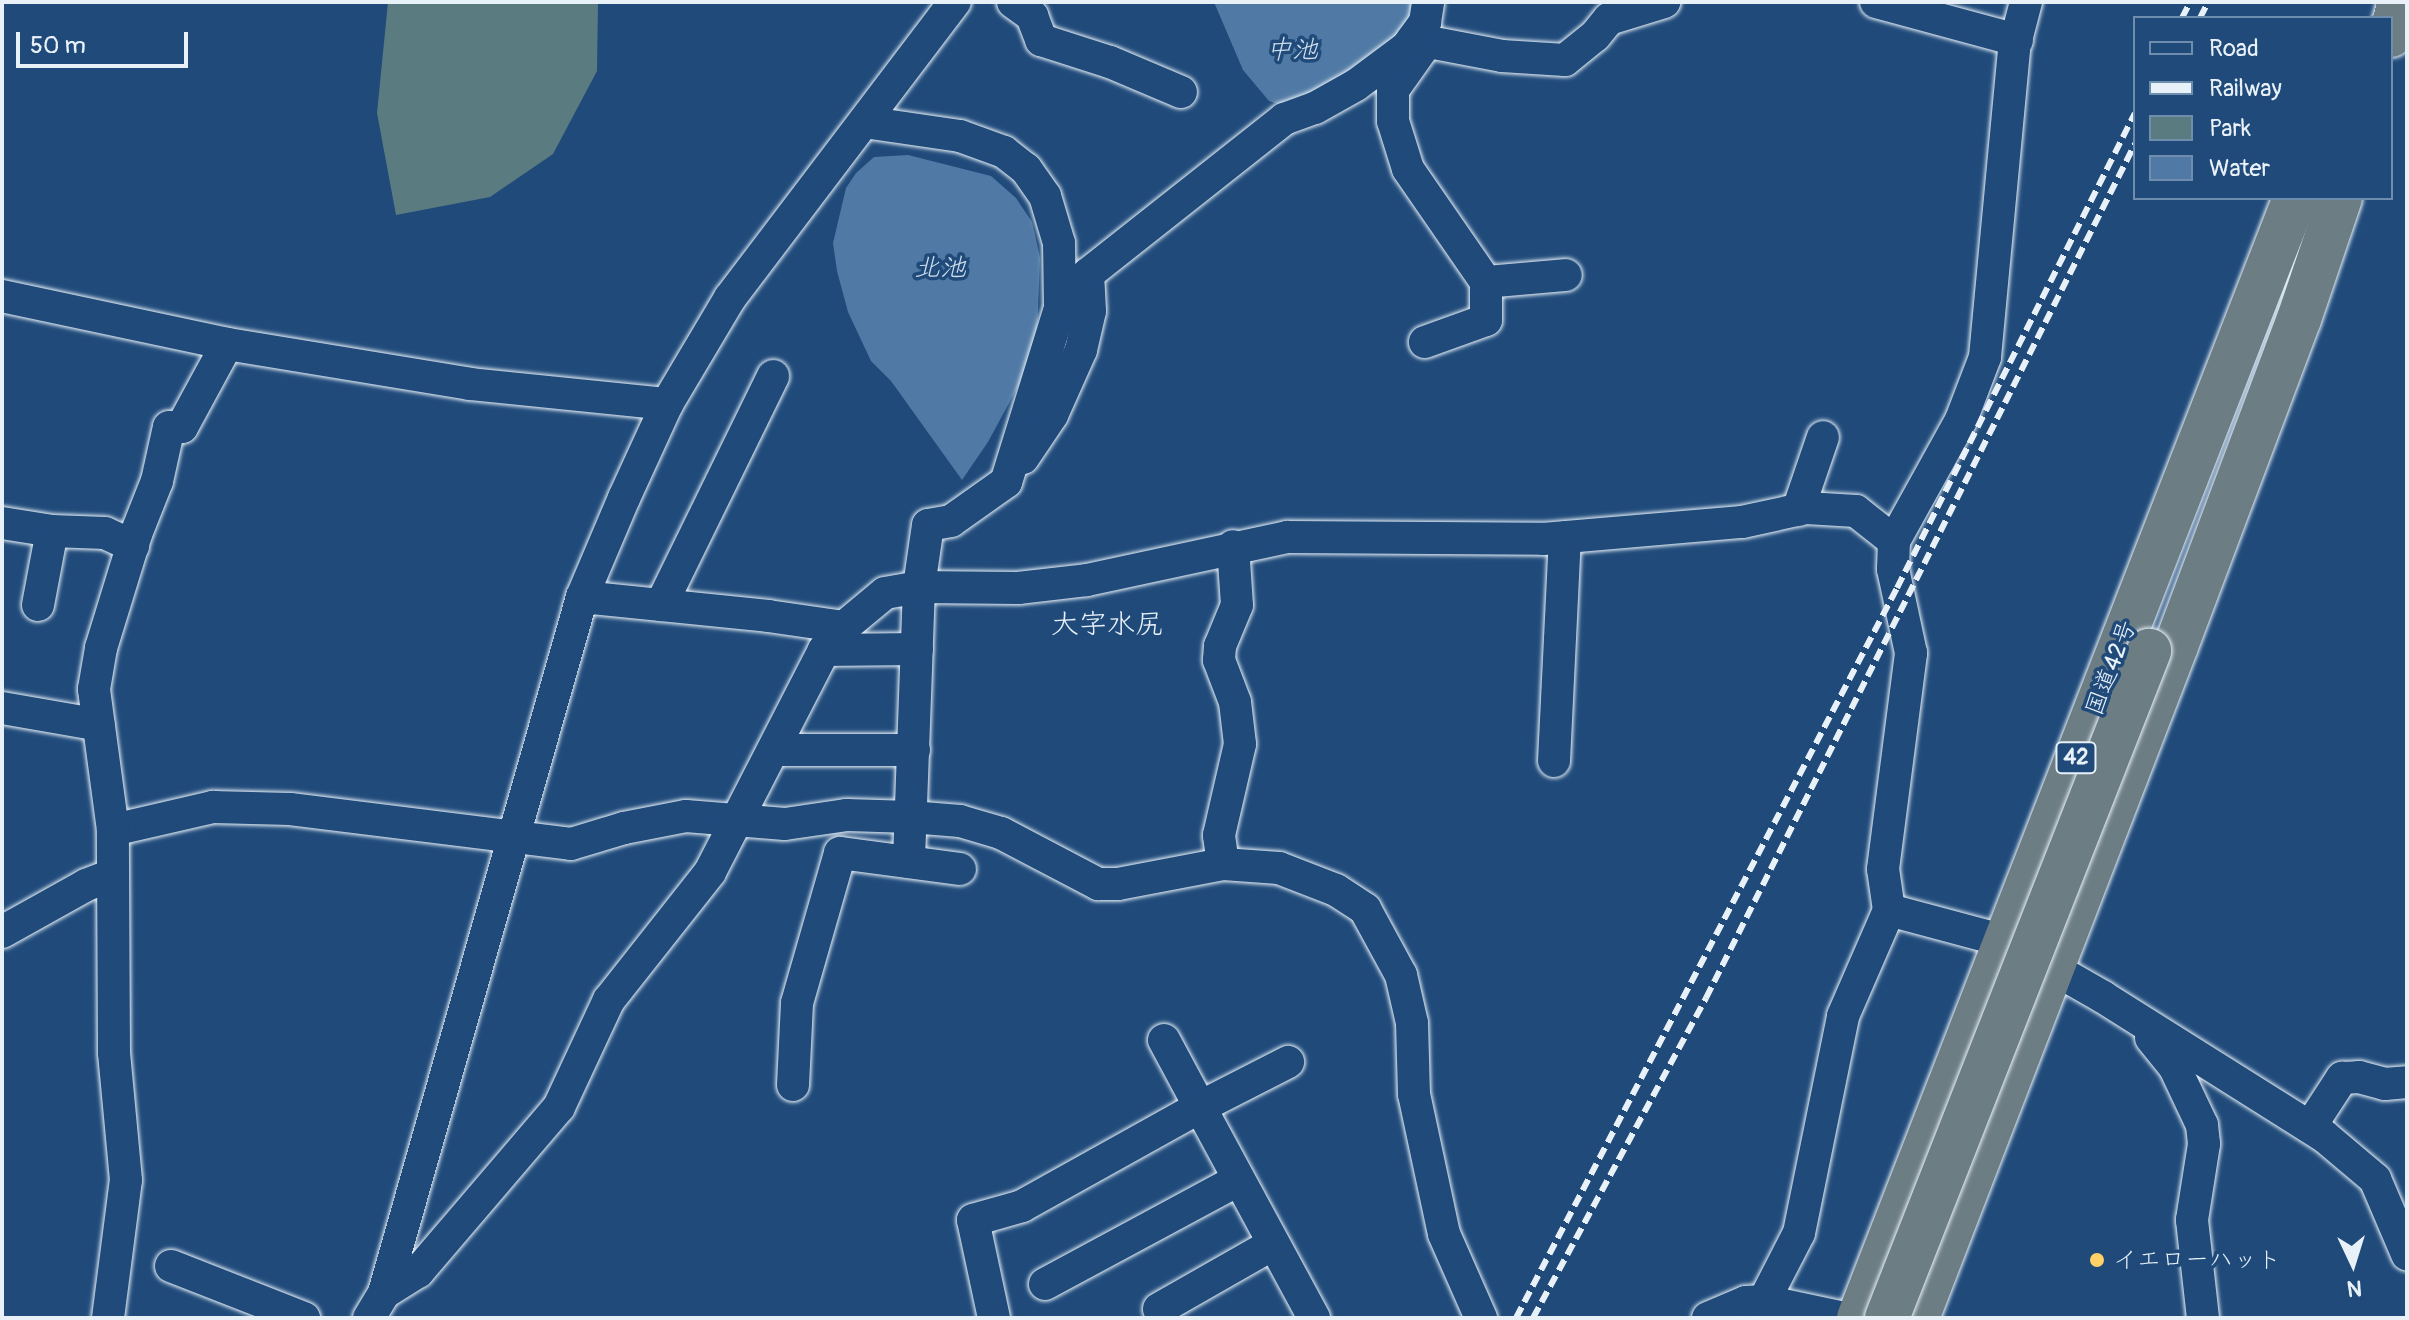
<!DOCTYPE html>
<html>
<head>
<meta charset="utf-8">
<style>
	body { margin:0 }
	#map { position:relative; width:2409px; height:1320px; overflow:hidden; background:#1f4a7a; font-family:Pangolin,"Klee One",sans-serif }
	div>[style] { position:absolute }
	.green>* { inset:0; background:#5a7c80 }
	.water>* { inset:0; background:#507aa5 }
	.roads { filter:drop-shadow(0 0 2px #e8f1f8) drop-shadow(0 0 2px #e8f1f8) }
	.minor>* { height:32px; margin:-16px; padding:0 16px; transform-origin:16px; border-radius:16px; background:#1f4a7a }
	.highway>* { height:44px; margin:-22px; padding:0 22px; transform-origin:22px; border-radius:22px; background:#6d7d84 }
	.rail>* { height:6px; margin-top:-3px; transform-origin:0; background:repeating-linear-gradient(90deg,#e8f1f8 0 12px,transparent 0 18px) }
	.bridges { filter:drop-shadow(0 0 2px #e8f1f8) drop-shadow(0 0 2px #e8f1f8) }
	.highway-bridge>* { height:44px; margin:-22px; padding:0 22px; transform-origin:22px; border-radius:22px; background:#6d7d84 }
	.dots>* { width:22px; height:22px; translate:-50% -50%; box-sizing:border-box; border:4px solid #1f4a7a; border-radius:50% }
	span { translate:-50% -50%; white-space:nowrap; text-align:center; line-height:1.15; -webkit-text-stroke:7px #1f4a7a; paint-order:stroke }
	.shield-label span { padding:2px 6px; background:#1f4a7a; border:2px solid; border-radius:6px; -webkit-text-stroke-width:0 }
	.shield-label { font-size:22px; color:#e8f1f8; font-weight:700 }
	.street-label { font-size:24px; color:#e8f1f8 }
	.poi-label { font-size:24px; color:#e8f1f8 }
	.left { translate:0 -50%; text-align:left }
	.water-label { font-size:26px; color:#d1dfec; font-style:italic }
	.quarter-label { font-size:28px; color:#e8f1f8 }
	.frame { position:absolute; inset:0; border:4px solid #e8f1f8; pointer-events:none }
	.legend { position:absolute; left:2133px; top:16px; width:260px; height:184px; box-sizing:border-box; background:#1f4a7a; border:2px solid #6f8dac; margin:0; padding:10px 14px; list-style:none; font-size:24px; color:#e8f1f8 }
	.legend li { display:flex; align-items:center; gap:16px; height:40px }
	.legend b { width:40px; border:2px solid #6f8dac }
	.north { position:absolute; left:2313px; top:1224px; width:80px; height:80px; -webkit-text-stroke:6px #1f4a7a; paint-order:stroke; rotate:176deg; font-size:22px; font-weight:700; line-height:32px; text-align:center; color:#e8f1f8 }
	.north::after { content:''; display:block; margin:auto; width:28px; height:36px; background:#e8f1f8; clip-path:polygon(50% 0,100% 100%,50% 72%,0 100%) }
	.scale { position:absolute; left:16px; top:32px; width:172px; height:36px; box-sizing:border-box; border:4px solid #e8f1f8; border-top:0; padding-left:10px; font-size:24px; line-height:28px; white-space:nowrap; color:#e8f1f8; -webkit-text-stroke:6px #1f4a7a; paint-order:stroke }
</style>
</head>
<body>
<div id="map">
	<div class="green">
		<div style="clip-path:polygon(388px 2px,598px 2px,597px 71px,553px 154px,490px 197px,396px 215px,377px 113px)"></div>
	</div>
	<div class="water">
		<div style="clip-path:polygon(1214px 2px,1418px 2px,1410px 25px,1349px 79px,1281px 105px,1269px 101px,1243px 70px)"></div>
		<div style="clip-path:polygon(908px 155px,991px 176px,1016px 198px,1032px 222px,1040px 258px,1037px 333px,1027px 370px,988px 442px,962px 480px,891px 381px,871px 361px,848px 312px,837px 271px,833px 243px,846px 188px,856px 173px,874px 157px)"></div>
	</div>
	<div class="roads">
		<div class="minor">
			<div style="left:1013px;top:2px;width:24px;rotate:36deg"></div>
			<div style="left:1032px;top:16px;width:26px;rotate:69deg"></div>
			<div style="left:1041px;top:40px;width:72px;rotate:17.7deg"></div>
			<div style="left:1110px;top:62px;width:77px;rotate:22.9deg"></div>
			<div style="left:1876px;top:2px;width:146px;rotate:15.1deg"></div>
			<div style="left:1413px;top:39px;width:91px;rotate:10.8deg"></div>
			<div style="left:1502px;top:56px;width:63px;rotate:3.6deg"></div>
			<div style="left:1565px;top:60px;width:38px;rotate:-39deg"></div>
			<div style="left:1595px;top:36px;width:22px;rotate:-51deg"></div>
			<div style="left:1609px;top:19px;width:58px;rotate:-17.2deg"></div>
			<div style="left:1422px;top:49px;width:50px;rotate:125.3deg"></div>
			<div style="left:1393px;top:90px;width:31px;rotate:90deg"></div>
			<div style="left:1393px;top:121px;width:50px;rotate:72.6deg"></div>
			<div style="left:1408px;top:169px;width:137px;rotate:55.4deg"></div>
			<div style="left:1486px;top:282px;width:38px;rotate:90deg"></div>
			<div style="left:1486px;top:320px;width:65px;rotate:160.2deg"></div>
			<div style="left:864px;top:122px;width:97px;rotate:8.3deg"></div>
			<div style="left:960px;top:136px;width:47px;rotate:20deg"></div>
			<div style="left:1004px;top:152px;width:28px;rotate:38deg"></div>
			<div style="left:1026px;top:169px;width:33px;rotate:55deg"></div>
			<div style="left:1045px;top:196px;width:49px;rotate:73.4deg"></div>
			<div style="left:1059px;top:243px;width:65px;rotate:89.1deg"></div>
			<div style="left:1060px;top:308px;width:182px;rotate:107.2deg"></div>
			<div style="left:1006px;top:482px;width:67px;rotate:144.7deg"></div>
			<div style="left:951px;top:521px;width:23px;rotate:170deg"></div>
			<div style="left:928px;top:525px;width:63px;rotate:98.3deg"></div>
			<div style="left:919px;top:587px;width:275px;rotate:92.1deg"></div>
			<div style="left:1486px;top:282px;width:80px;rotate:-5deg"></div>
			<div style="left:2px;top:296px;width:230px;rotate:12deg"></div>
			<div style="left:227px;top:344px;width:246px;rotate:9.3deg"></div>
			<div style="left:470px;top:384px;width:198px;rotate:5.8deg"></div>
			<div style="left:1023px;top:458px;width:52px;rotate:-56deg"></div>
			<div style="left:1052px;top:415px;width:71px;rotate:-66deg"></div>
			<div style="left:1081px;top:350px;width:40px;rotate:-77deg"></div>
			<div style="left:1090px;top:311px;width:37px;rotate:-93deg"></div>
			<div style="left:1088px;top:274px;width:250px;rotate:-38.3deg"></div>
			<div style="left:1284px;top:119px;width:33px;rotate:-20deg"></div>
			<div style="left:1315px;top:108px;width:47px;rotate:-29.3deg"></div>
			<div style="left:1356px;top:85px;width:64px;rotate:-36.7deg"></div>
			<div style="left:1407px;top:47px;width:31px;rotate:-54deg"></div>
			<div style="left:1425px;top:22px;width:20px;rotate:-81deg"></div>
			<div style="left:1798px;top:510px;width:77px;rotate:-71.1deg"></div>
			<div style="left:2px;top:523px;width:51px;rotate:9.1deg"></div>
			<div style="left:52px;top:531px;width:53px;rotate:2.2deg"></div>
			<div style="left:105px;top:533px;width:31px;rotate:25deg"></div>
			<div style="left:582px;top:597px;width:187px;rotate:5.8deg"></div>
			<div style="left:768px;top:616px;width:77px;rotate:8.2deg"></div>
			<div style="left:38px;top:605px;width:75px;rotate:-79.3deg"></div>
			<div style="left:661px;top:605px;width:255px;rotate:-63.9deg"></div>
			<div style="left:824px;top:650px;width:93px;rotate:-0.6deg"></div>
			<div style="left:2px;top:708px;width:98px;rotate:9.9deg"></div>
			<div style="left:775px;top:750px;width:139px"></div>
			<div style="left:1554px;top:761px;width:224px;rotate:-87.2deg"></div>
			<div style="left:113px;top:830px;width:103px;rotate:-13deg"></div>
			<div style="left:213px;top:807px;width:77px;rotate:1.5deg"></div>
			<div style="left:290px;top:809px;width:283px;rotate:7.1deg"></div>
			<div style="left:571px;top:844px;width:55px;rotate:-16.8deg"></div>
			<div style="left:624px;top:828px;width:63px;rotate:-11deg"></div>
			<div style="left:686px;top:816px;width:99px;rotate:4.6deg"></div>
			<div style="left:785px;top:824px;width:63px;rotate:-8.3deg"></div>
			<div style="left:847px;top:815px;width:64px;rotate:1.8deg"></div>
			<div style="left:911px;top:817px;width:49px;rotate:4.7deg"></div>
			<div style="left:960px;top:821px;width:43px;rotate:16.3deg"></div>
			<div style="left:1001px;top:833px;width:110px;rotate:27.7deg"></div>
			<div style="left:1098px;top:884px;width:20px"></div>
			<div style="left:1118px;top:884px;width:107px;rotate:-10.8deg"></div>
			<div style="left:1223px;top:864px;width:56px;rotate:4.1deg"></div>
			<div style="left:1279px;top:868px;width:61px;rotate:21.1deg"></div>
			<div style="left:1336px;top:890px;width:35px;rotate:33deg"></div>
			<div style="left:1365px;top:909px;width:75px;rotate:61.4deg"></div>
			<div style="left:1401px;top:975px;width:49px;rotate:77.1deg"></div>
			<div style="left:1412px;top:1023px;width:71px;rotate:88.4deg"></div>
			<div style="left:1414px;top:1094px;width:143px;rotate:77.9deg"></div>
			<div style="left:1444px;top:1234px;width:92px;rotate:66.2deg"></div>
			<div style="left:1223px;top:864px;width:29px;rotate:-98deg"></div>
			<div style="left:1219px;top:835px;width:93px;rotate:-77deg"></div>
			<div style="left:1240px;top:744px;width:42px;rotate:-96.8deg"></div>
			<div style="left:1235px;top:702px;width:45px;rotate:-110.9deg"></div>
			<div style="left:1219px;top:660px;width:14px;rotate:-86deg"></div>
			<div style="left:1220px;top:646px;width:44px;rotate:-67.5deg"></div>
			<div style="left:1237px;top:605px;width:59px;rotate:-93.9deg"></div>
			<div style="left:1889px;top:910px;width:41px;rotate:-98.3deg"></div>
			<div style="left:1883px;top:869px;width:218px;rotate:-82.6deg"></div>
			<div style="left:1911px;top:653px;width:86px;rotate:-102.1deg"></div>
			<div style="left:1893px;top:569px;width:28px;rotate:-88deg"></div>
			<div style="left:1894px;top:541px;width:138px;rotate:-61deg"></div>
			<div style="left:1961px;top:420px;width:67px;rotate:-69.1deg"></div>
			<div style="left:1985px;top:357px;width:310px;rotate:-84.6deg"></div>
			<div style="left:2014px;top:48px;width:48px;rotate:-75.4deg"></div>
			<div style="left:2px;top:932px;width:96px;rotate:-29.2deg"></div>
			<div style="left:86px;top:885px;width:28px;rotate:-21deg"></div>
			<div style="left:2151px;top:1038px;width:38px;rotate:51deg"></div>
			<div style="left:2175px;top:1068px;width:63px;rotate:64.7deg"></div>
			<div style="left:2202px;top:1125px;width:19px;rotate:84deg"></div>
			<div style="left:2204px;top:1144px;width:77px;rotate:99deg"></div>
			<div style="left:2192px;top:1220px;width:99px;rotate:83.6deg"></div>
			<div style="left:1164px;top:1040px;width:76px;rotate:61.8deg"></div>
			<div style="left:1200px;top:1107px;width:99px;rotate:-27.1deg"></div>
			<div style="left:793px;top:1085px;width:82px;rotate:-87.2deg"></div>
			<div style="left:797px;top:1003px;width:156px;rotate:-74deg"></div>
			<div style="left:840px;top:853px;width:121px;rotate:7.6deg"></div>
			<div style="left:2310px;top:1127px;width:59px;rotate:-56.9deg"></div>
			<div style="left:2342px;top:1078px;width:17px;rotate:-3deg"></div>
			<div style="left:2359px;top:1077px;width:27px;rotate:15deg"></div>
			<div style="left:2385px;top:1084px;width:22px;rotate:-5deg"></div>
			<div style="left:171px;top:1266px;width:143px;rotate:21.4deg"></div>
			<div style="left:1045px;top:1284px;width:219px;rotate:-28.3deg"></div>
			<div style="left:384px;top:1293px;width:40px;rotate:-32deg"></div>
			<div style="left:418px;top:1272px;width:217px;rotate:-49.5deg"></div>
			<div style="left:559px;top:1107px;width:118px;rotate:-65deg"></div>
			<div style="left:609px;top:1000px;width:163px;rotate:-51.7deg"></div>
			<div style="left:710px;top:872px;width:250px;rotate:-62.8deg"></div>
			<div style="left:824px;top:650px;width:30px;rotate:-49deg"></div>
			<div style="left:844px;top:627px;width:53px;rotate:-39.7deg"></div>
			<div style="left:885px;top:593px;width:35px;rotate:-10deg"></div>
			<div style="left:919px;top:587px;width:99px;rotate:0.6deg"></div>
			<div style="left:1018px;top:588px;width:69px;rotate:-6.6deg"></div>
			<div style="left:1087px;top:580px;width:205px;rotate:-12.1deg"></div>
			<div style="left:1287px;top:537px;width:256px;rotate:0.4deg"></div>
			<div style="left:1543px;top:539px;width:200px;rotate:-4.9deg"></div>
			<div style="left:1742px;top:522px;width:66px;rotate:-12.3deg"></div>
			<div style="left:1806px;top:508px;width:50px;rotate:3.4deg"></div>
			<div style="left:1856px;top:511px;width:48px;rotate:38.3deg"></div>
			<div style="left:1764px;top:1301px;width:76px;rotate:-62.8deg"></div>
			<div style="left:1799px;top:1233px;width:221px;rotate:-78.5deg"></div>
			<div style="left:1843px;top:1016px;width:116px;rotate:-66.5deg"></div>
			<div style="left:1889px;top:910px;width:120px;rotate:15deg"></div>
			<div style="left:2005px;top:941px;width:113px;rotate:29.7deg"></div>
			<div style="left:2103px;top:997px;width:261px;rotate:32.2deg"></div>
			<div style="left:2324px;top:1136px;width:67px;rotate:40.1deg"></div>
			<div style="left:2375px;top:1179px;width:82px;rotate:66.9deg"></div>
			<div style="left:1159px;top:1309px;width:131px;rotate:-29.7deg"></div>
			<div style="left:108px;top:1318px;width:139px;rotate:-82.6deg"></div>
			<div style="left:126px;top:1180px;width:128px;rotate:-95.4deg"></div>
			<div style="left:114px;top:1053px;width:223px;rotate:-90.3deg"></div>
			<div style="left:113px;top:830px;width:142px;rotate:-97.7deg"></div>
			<div style="left:94px;top:689px;width:42px;rotate:-80.3deg"></div>
			<div style="left:101px;top:648px;width:119px;rotate:-72.9deg"></div>
			<div style="left:136px;top:534px;width:57px;rotate:-68.4deg"></div>
			<div style="left:157px;top:481px;width:55px;rotate:-77.5deg"></div>
			<div style="left:169px;top:427px;width:13px"></div>
			<div style="left:182px;top:427px;width:94px;rotate:-61.5deg"></div>
			<div style="left:369px;top:1318px;width:29px;rotate:-59deg"></div>
			<div style="left:384px;top:1293px;width:724px;rotate:-74.12deg"></div>
			<div style="left:582px;top:597px;width:108px;rotate:-67deg"></div>
			<div style="left:624px;top:498px;width:103px;rotate:-65.4deg"></div>
			<div style="left:667px;top:404px;width:123px;rotate:-59.3deg"></div>
			<div style="left:730px;top:298px;width:372px;rotate:-52.8deg"></div>
			<div style="left:994px;top:1318px;width:100px;rotate:-102.1deg"></div>
			<div style="left:973px;top:1220px;width:51px;rotate:-15.9deg"></div>
			<div style="left:1022px;top:1206px;width:204px;rotate:-29.1deg"></div>
			<div style="left:1200px;top:1107px;width:240px;rotate:61.6deg"></div>
			<div style="left:1708px;top:1318px;width:41px;rotate:-22.8deg"></div>
			<div style="left:1746px;top:1302px;width:18px;rotate:-3deg"></div>
			<div style="left:1764px;top:1301px;width:83px;rotate:11.9deg"></div>
		</div>
		<div class="highway">
			<div style="left:2391px;top:35px;width:34px;rotate:-75deg"></div>
			<div style="left:1859px;top:1318px;width:1202px;rotate:-68.73deg"></div>
			<div style="left:1917px;top:1318px;width:720px;rotate:-68.92deg"></div>
			<div style="left:2176px;top:646px;width:349px;rotate:-69.4deg"></div>
			<div style="left:2299px;top:319px;width:128px;rotate:-71.3deg"></div>
		</div>
	</div>
	<div class="rail">
		<div style="left:2182px;top:18px;width:18px;rotate:-63deg"></div>
		<div style="left:2200px;top:18px;width:18px;rotate:-63deg"></div>
		<div style="left:1516px;top:1318px;width:823px;rotate:-62.44deg"></div>
		<div style="left:1897px;top:588px;width:531px;rotate:-63.39deg"></div>
		<div style="left:1533px;top:1318px;width:364px;rotate:-61.6deg"></div>
		<div style="left:1706px;top:998px;width:956px;rotate:-63.33deg"></div>
	</div>
	<div class="bridges">
		<div class="highway-bridge">
			<div style="left:1887px;top:1318px;width:717px;rotate:-68.55deg"></div>
		</div>
	</div>
	<div class="dots">
		<div style="left:2097px;top:1260px;background:#ffd166"></div>
	</div>
	<div class="shield-label">
		<span style="left:2076px;top:758px">42</span>
	</div>
	<div class="street-label">
		<span style="left:2111px;top:668px;rotate:-69deg">国道42号</span>
	</div>
	<div class="poi-label">
		<span class="left" style="left:2113px;top:1260px">イエローハット</span>
	</div>
	<div class="water-label">
		<span style="left:1292px;top:51px">中池</span>
		<span style="left:940px;top:269px">北池</span>
	</div>
	<div class="quarter-label">
		<span style="left:1107px;top:625px">大字水尻</span>
	</div>
	<div class="frame"></div>
	<ul class="legend">
	<li><b style="height:10px;background:#1f4a7a"></b>Road</li>
	<li><b style="height:10px;background:#e8f1f8"></b>Railway</li>
	<li><b style="height:22px;background:#5a7c80"></b>Park</li>
	<li><b style="height:22px;background:#507aa5"></b>Water</li>
	</ul>
	<div class="north">N</div>
	<div class="scale">50 m</div>
</div>
</body>
</html>
